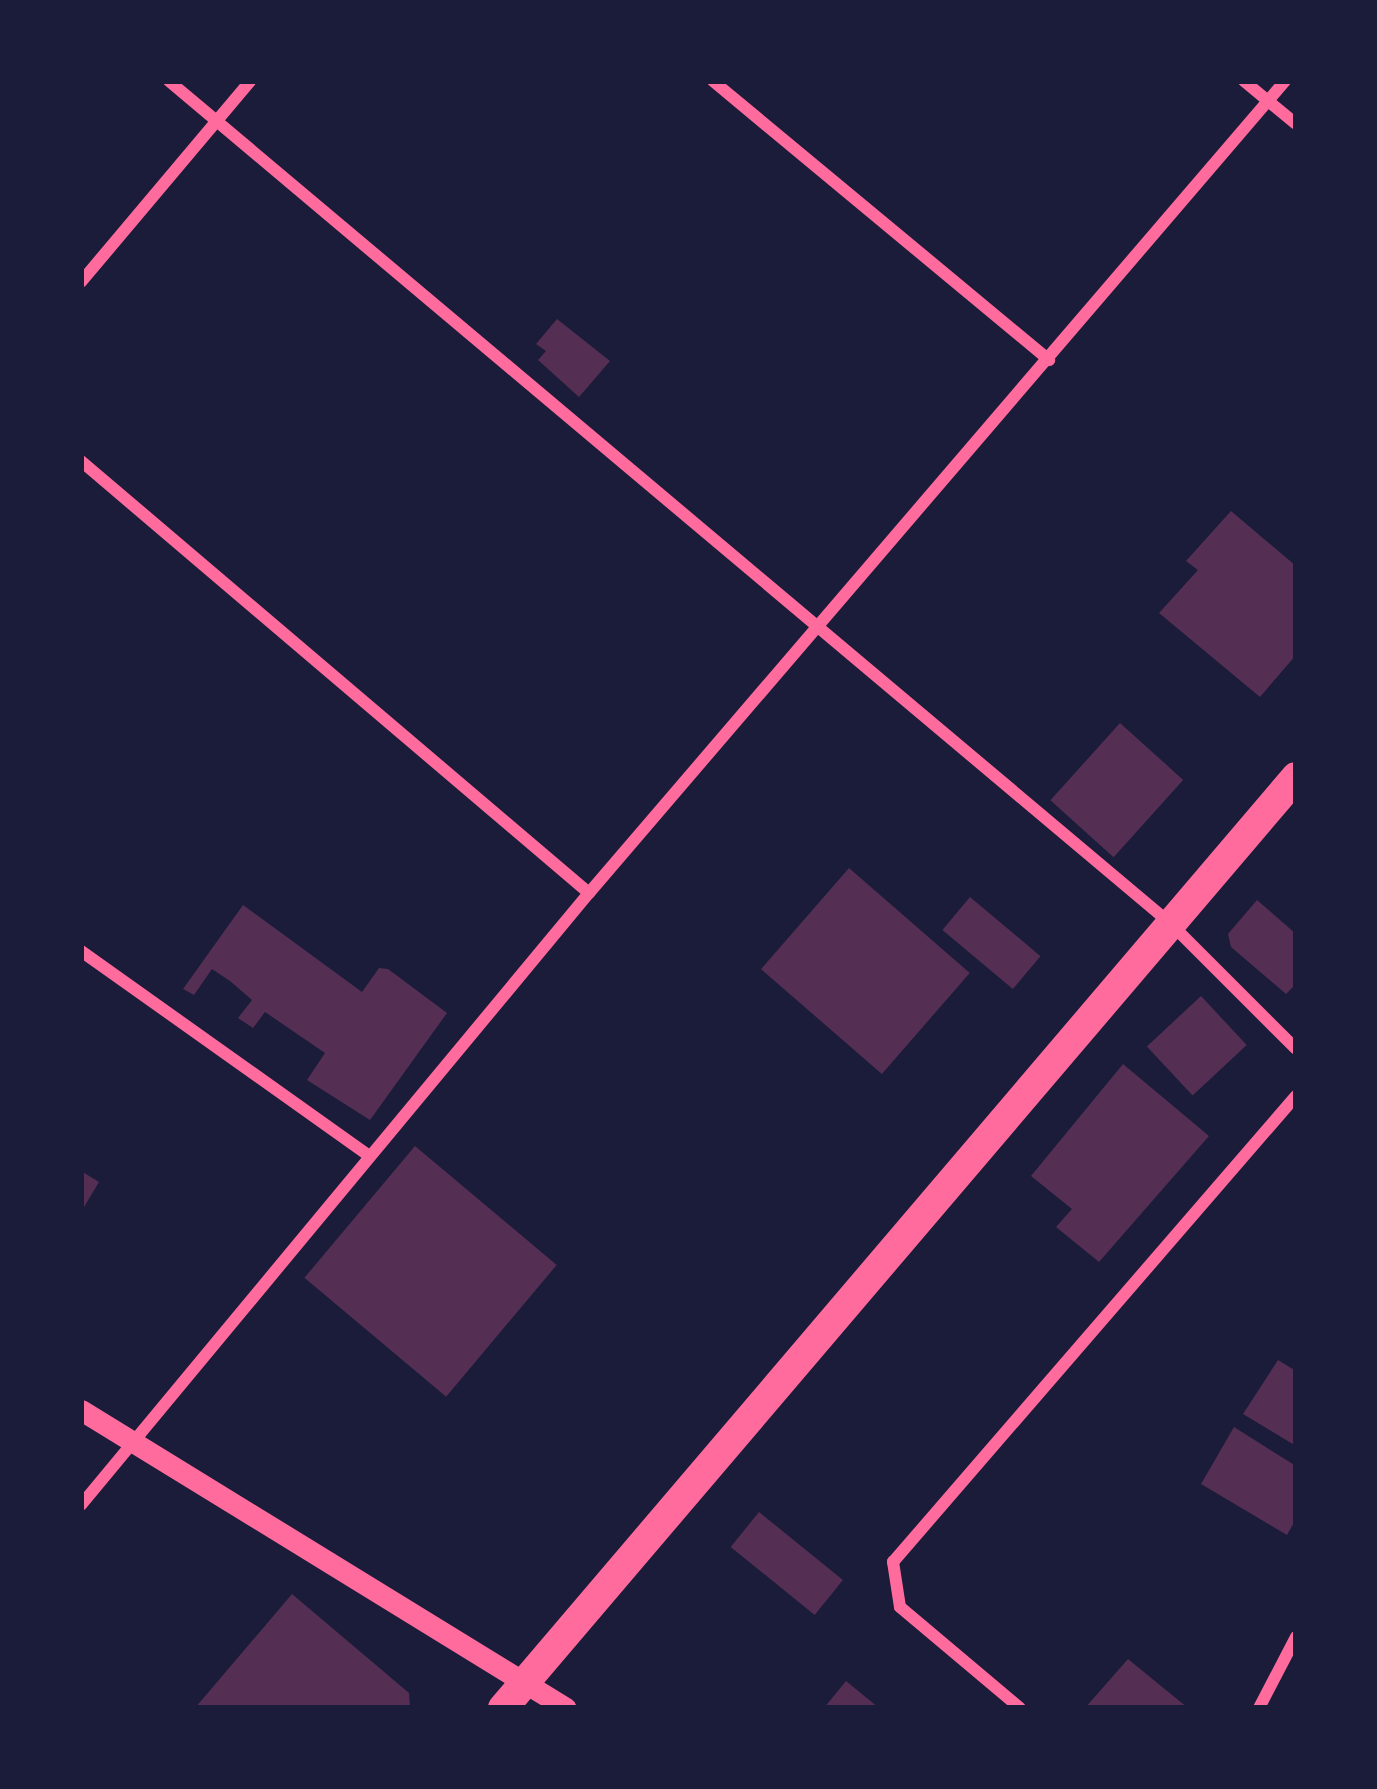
<!DOCTYPE html>
<html>
<head>
<meta charset="utf-8">
<style>
	body { margin:0 }
	#map { position:relative; width:1377px; height:1789px; overflow:hidden; background:#1b1b3a; font-family:Ubuntu,sans-serif }
	div>[style] { position:absolute }
	.building>* { inset:0; background:#542f53; transform-origin:0 0 }
	.minor>* { height:12px; margin:-6px; padding:0 6px; transform-origin:6px; border-radius:6px; background:#ff6b9d }
	.tertiary>* { height:21px; margin:-10.5px; padding:0 10.5px; transform-origin:10.5px; border-radius:10.5px; background:#ff6b9d }
	.primary>* { height:30px; margin:-15px; padding:0 15px; transform-origin:15px; border-radius:15px; background:#ff6b9d }
	span { translate:-50% -50%; white-space:nowrap; text-align:center; line-height:1.15; -webkit-text-stroke:10px #1b1b3a; paint-order:stroke }
	.frame { position:absolute; inset:0; border:84px solid #1b1b3a; pointer-events:none }
</style>
</head>
<body>
<div id="map">
	<div class="building">
		<div style="clip-path:polygon(557px 319px,610px 361px,579px 397px,538px 360px,546px 351px,536px 344px)"></div>
		<div style="clip-path:polygon(1231px 511px,1296px 566px,1296px 655px,1260px 697px,1159px 613px,1198px 570px,1186px 561px)"></div>
		<div style="left:1120px;top:723px;width:85px;height:104px;rotate:42deg"></div>
		<div style="left:849px;top:868px;width:160px;height:134px;rotate:41deg"></div>
		<div style="left:970px;top:897px;width:92px;height:43px;rotate:40deg"></div>
		<div style="clip-path:polygon(1257px 900px,1296px 934px,1296px 984px,1286px 994px,1231px 947px,1228px 934px)"></div>
		<div style="clip-path:polygon(243px 905px,362px 992px,379px 968px,388px 969px,447px 1013px,370px 1120px,307px 1080px,325px 1053px,265px 1012px,253px 1028px,238px 1018px,252px 1000px,230px 981px,212px 969px,194px 995px,183px 989px)"></div>
		<div style="left:1201px;top:996px;width:67px;height:74px;rotate:47deg"></div>
		<div style="clip-path:polygon(1123px 1064px,1209px 1136px,1099px 1262px,1056px 1227px,1072px 1209px,1031px 1176px)"></div>
		<div style="left:415px;top:1146px;width:185px;height:172px;rotate:40deg"></div>
		<div style="clip-path:polygon(81px 1171px,99px 1182px,81px 1212px)"></div>
		<div style="clip-path:polygon(1278px 1360px,1296px 1371px,1296px 1446px,1243px 1414px)"></div>
		<div style="clip-path:polygon(1234px 1427px,1296px 1466px,1296px 1519px,1287px 1535px,1201px 1484px)"></div>
		<div style="left:759px;top:1512px;width:108px;height:45px;rotate:39deg"></div>
		<div style="clip-path:polygon(292px 1594px,409px 1693px,410px 1708px,195px 1708px)"></div>
		<div style="clip-path:polygon(1128px 1659px,1188px 1708px,1085px 1708px)"></div>
		<div style="clip-path:polygon(846px 1681px,879px 1708px,824px 1708px)"></div>
	</div>
	<div class="minor">
		<div style="left:169px;top:81px;width:1308px;rotate:40.07deg"></div>
		<div style="left:1170px;top:923px;width:178px;rotate:45deg"></div>
		<div style="left:713px;top:81px;width:437px;rotate:39.7deg"></div>
		<div style="left:1244px;top:81px;width:67px;rotate:39.6deg"></div>
		<div style="left:81px;top:282px;width:263px;rotate:-49.9deg"></div>
		<div style="left:81px;top:461px;width:667px;rotate:40.38deg"></div>
		<div style="left:81px;top:951px;width:354px;rotate:35.4deg"></div>
		<div style="left:81px;top:1505px;width:795px;rotate:-50.31deg"></div>
		<div style="left:589px;top:893px;width:1069px;rotate:-49.4deg"></div>
		<div style="left:1020px;top:1708px;width:157px;rotate:-139.9deg"></div>
		<div style="left:900px;top:1607px;width:46px;rotate:-98.8deg"></div>
		<div style="left:893px;top:1562px;width:616px;rotate:-49.15deg"></div>
		<div style="left:1259px;top:1708px;width:80px;rotate:-62.5deg"></div>
	</div>
	<div class="tertiary">
		<div style="left:81px;top:1410px;width:569px;rotate:31.57deg"></div>
	</div>
	<div class="primary">
		<div style="left:503px;top:1708px;width:1223px;rotate:-49.58deg"></div>
	</div>
	<div class="frame"></div>
</div>
</body>
</html>
